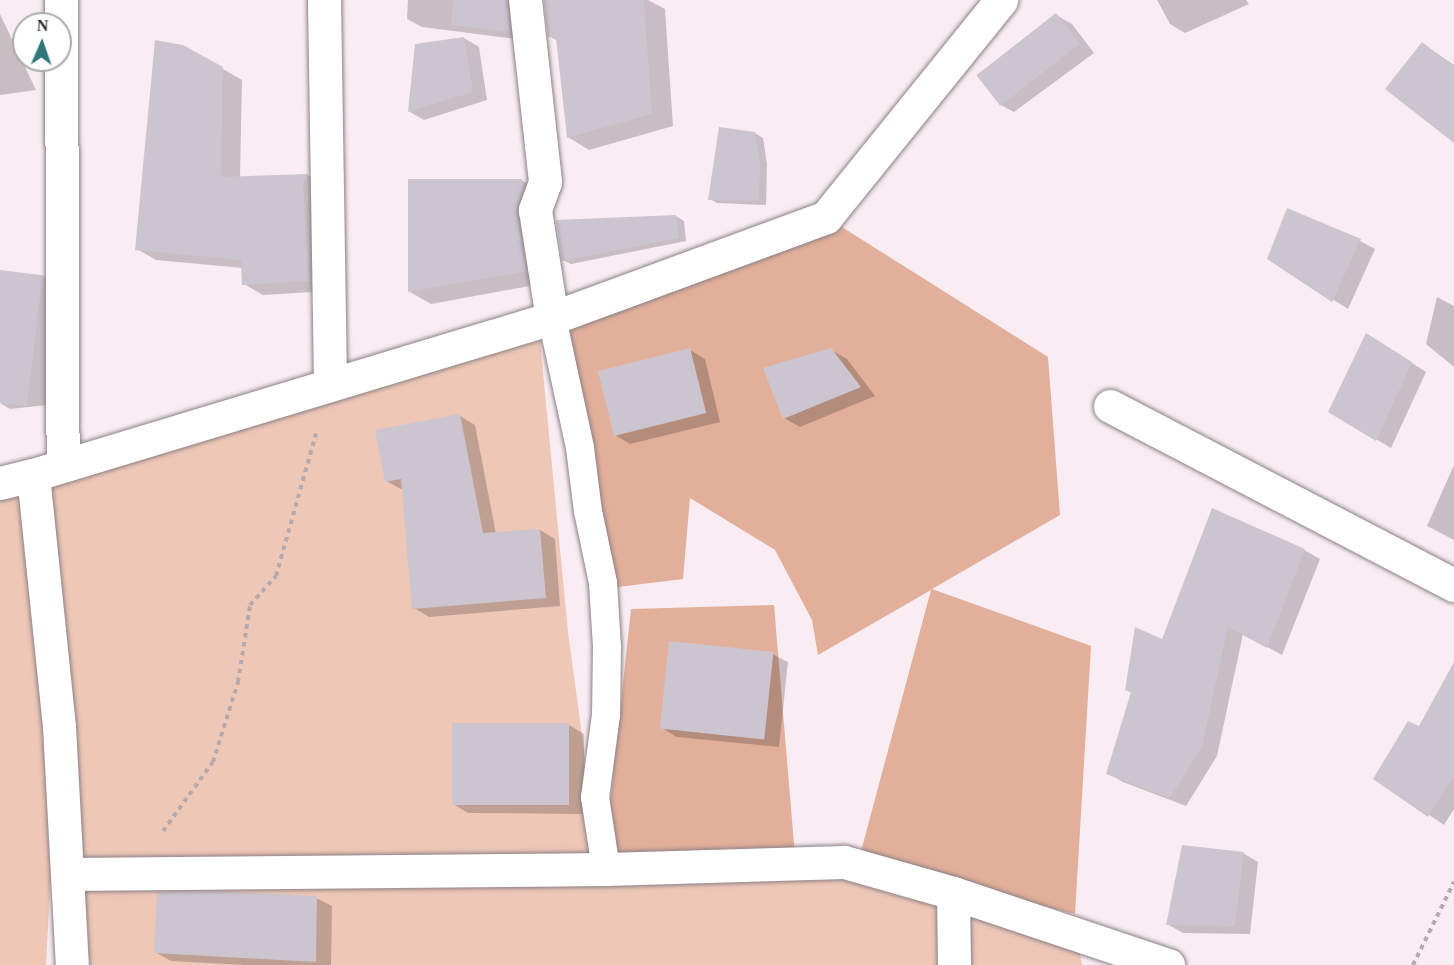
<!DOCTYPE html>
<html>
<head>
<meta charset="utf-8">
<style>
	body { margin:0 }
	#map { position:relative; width:1454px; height:965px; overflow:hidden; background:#f9edf3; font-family:Georgia,serif }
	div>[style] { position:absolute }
	.green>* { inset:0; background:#eec7b6 }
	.forest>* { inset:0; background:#e2af9a }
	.shadow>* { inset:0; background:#0003 }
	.building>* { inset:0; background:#ccc5cf; transform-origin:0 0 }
	.path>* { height:4px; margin-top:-2px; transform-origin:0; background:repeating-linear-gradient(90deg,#b3a9ae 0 4.5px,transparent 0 9px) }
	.roads { filter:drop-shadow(0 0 2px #8c8187) drop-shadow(0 0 2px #8c8187) }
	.lane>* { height:28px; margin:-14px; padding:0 14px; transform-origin:14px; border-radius:14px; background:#fff }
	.street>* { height:33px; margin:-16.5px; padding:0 16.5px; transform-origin:16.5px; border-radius:16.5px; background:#fff }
	.secondary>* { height:33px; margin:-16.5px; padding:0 16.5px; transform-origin:16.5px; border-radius:16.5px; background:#fff }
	span { translate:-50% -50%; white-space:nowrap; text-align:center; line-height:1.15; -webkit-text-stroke:6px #fefefe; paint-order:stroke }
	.north { position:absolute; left:12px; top:12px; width:60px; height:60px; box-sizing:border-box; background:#fefefe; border:2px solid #acaaab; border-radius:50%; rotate:2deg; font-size:16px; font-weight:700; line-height:24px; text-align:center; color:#322d2f }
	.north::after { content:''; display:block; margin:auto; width:21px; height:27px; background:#2e787a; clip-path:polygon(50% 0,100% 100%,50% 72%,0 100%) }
</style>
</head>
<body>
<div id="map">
	<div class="green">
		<div style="clip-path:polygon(540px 341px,568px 632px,600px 868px,788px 871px,869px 880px,1079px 948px,1082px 965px,73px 965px,58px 735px,46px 965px,0 965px,0 483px,330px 384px)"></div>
	</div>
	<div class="forest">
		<div style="clip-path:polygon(826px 217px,1048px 357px,1060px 515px,932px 589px,1091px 646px,1075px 914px,912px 873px,860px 855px,931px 590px,818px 655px,812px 620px,775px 550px,690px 498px,683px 579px,610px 588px,569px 325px)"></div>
		<div style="clip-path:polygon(774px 605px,795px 856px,611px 862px,610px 804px,631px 609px)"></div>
	</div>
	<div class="shadow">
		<div style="clip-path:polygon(408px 0,515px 0,524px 40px,422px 27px,407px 19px)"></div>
		<div style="clip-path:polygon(545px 0,648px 0,665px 9px,673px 126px,589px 150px,568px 137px,558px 41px,549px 36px)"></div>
		<div style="clip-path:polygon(1157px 0,1246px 0,1249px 4px,1185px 33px,1170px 24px)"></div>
		<div style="clip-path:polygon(0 14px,36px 90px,0 95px)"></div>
		<div style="clip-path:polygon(1056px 15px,1072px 24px,1094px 53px,1014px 112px,999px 104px)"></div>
		<div style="clip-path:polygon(464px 38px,479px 47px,487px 100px,424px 120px,410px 112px,416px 45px)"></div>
		<div style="clip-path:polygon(1423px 44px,1454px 65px,1454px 139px)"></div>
		<div style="clip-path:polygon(183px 46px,242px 80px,240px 178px,308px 175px,327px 187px,328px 291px,263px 295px,244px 284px,243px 268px,156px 260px,137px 249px)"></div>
		<div style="clip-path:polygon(755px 133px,763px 138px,767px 164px,766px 205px,717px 203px,710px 199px)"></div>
		<div style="clip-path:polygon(521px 180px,543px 192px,546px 283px,431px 304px,410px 292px)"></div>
		<div style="clip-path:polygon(676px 216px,684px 221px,686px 241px,571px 264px,563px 260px)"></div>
		<div style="clip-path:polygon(1360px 241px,1375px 249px,1348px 309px,1269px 258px)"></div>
		<div style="clip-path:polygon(0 272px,43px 276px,56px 284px,56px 404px,10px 409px,0 403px)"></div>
		<div style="clip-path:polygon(1437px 297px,1454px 306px,1454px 367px,1426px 344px)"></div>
		<div style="clip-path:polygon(1382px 344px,1426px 372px,1391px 448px,1330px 412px)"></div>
		<div style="clip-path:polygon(690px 350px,705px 359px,720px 422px,630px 444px,615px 435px)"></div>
		<div style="clip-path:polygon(831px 350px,847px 359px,875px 396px,800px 427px,784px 418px)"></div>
		<div style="clip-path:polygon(460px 416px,475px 425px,496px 534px,540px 530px,555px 539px,560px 606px,429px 617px,414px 608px,403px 490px,386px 481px)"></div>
		<div style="clip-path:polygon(1454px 465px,1454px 540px,1427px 526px)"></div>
		<div style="clip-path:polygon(1304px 550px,1320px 559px,1282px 655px,1243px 634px,1217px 756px,1186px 806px,1123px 782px,1108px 773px,1132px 693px,1126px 690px,1163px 641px)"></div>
		<div style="clip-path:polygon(772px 654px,788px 662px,779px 747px,677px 737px,662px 728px)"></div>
		<div style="clip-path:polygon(1454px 668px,1454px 809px,1444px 825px,1375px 778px,1419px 728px)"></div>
		<div style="clip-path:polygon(453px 724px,569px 725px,584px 734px,584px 814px,468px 813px,453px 804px)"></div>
		<div style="clip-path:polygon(1243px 853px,1258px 862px,1250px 934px,1183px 933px,1167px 924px)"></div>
		<div style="clip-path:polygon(316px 898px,332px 906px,331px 965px,245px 965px,171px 961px,155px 952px)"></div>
	</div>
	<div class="building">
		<div style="clip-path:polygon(453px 0,507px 0,510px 32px,451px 25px)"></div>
		<div style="clip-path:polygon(544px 0,644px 0,652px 114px,567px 138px,556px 38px,548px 37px)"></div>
		<div style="left:1056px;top:13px;width:39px;height:101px;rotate:52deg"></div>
		<div style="clip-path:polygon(464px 37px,473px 92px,408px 112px,415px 44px)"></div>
		<div style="clip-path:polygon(155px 40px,183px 45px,223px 67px,221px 177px,308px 174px,308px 179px,303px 182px,309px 281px,242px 285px,241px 260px,135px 250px)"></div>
		<div style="clip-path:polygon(1422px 42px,1454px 67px,1454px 143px,1385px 89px)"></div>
		<div style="clip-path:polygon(719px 127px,755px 132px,760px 160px,759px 201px,708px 200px)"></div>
		<div style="clip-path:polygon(408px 179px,522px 179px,523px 189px,516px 213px,526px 271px,408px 292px)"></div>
		<div style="clip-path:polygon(1287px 208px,1361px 239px,1332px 302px,1267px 259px)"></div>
		<div style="clip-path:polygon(676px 215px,679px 238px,562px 261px,556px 220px)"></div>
		<div style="left:0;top:270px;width:43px;height:132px;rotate:7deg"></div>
		<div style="clip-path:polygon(1366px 333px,1412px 362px,1376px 441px,1328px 412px)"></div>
		<div style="left:690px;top:348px;width:67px;height:95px;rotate:76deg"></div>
		<div style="clip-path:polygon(831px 348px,861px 387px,783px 419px,763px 368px)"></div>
		<div style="clip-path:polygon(460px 414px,483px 533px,540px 529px,546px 598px,412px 609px,401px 479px,385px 482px,375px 430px)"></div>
		<div style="clip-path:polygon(1212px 508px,1305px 549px,1267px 648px,1228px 627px,1202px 747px,1170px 798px,1106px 774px,1131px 692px,1125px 690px,1135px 627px,1162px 639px)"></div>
		<div style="left:669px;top:641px;width:105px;height:88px;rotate:6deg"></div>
		<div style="clip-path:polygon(1454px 662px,1454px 776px,1428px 817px,1373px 779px,1408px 721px,1419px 726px)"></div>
		<div style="left:452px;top:723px;width:117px;height:82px"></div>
		<div style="clip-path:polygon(1182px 845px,1244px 852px,1235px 926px,1166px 925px)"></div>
		<div style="clip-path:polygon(212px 891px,317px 896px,316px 962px,154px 953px,157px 892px)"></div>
	</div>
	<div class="path">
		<div style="left:163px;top:831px;width:85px;rotate:-54.1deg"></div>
		<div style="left:213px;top:762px;width:84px;rotate:-72.6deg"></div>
		<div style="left:238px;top:682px;width:78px;rotate:-81.1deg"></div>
		<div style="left:250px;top:605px;width:39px;rotate:-48deg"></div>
		<div style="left:276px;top:576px;width:148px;rotate:-74.3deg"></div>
		<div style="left:1413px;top:965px;width:93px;rotate:-63.7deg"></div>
	</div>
	<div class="roads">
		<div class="lane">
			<div style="left:552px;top:318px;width:133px;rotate:77.8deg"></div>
			<div style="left:580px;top:448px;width:64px;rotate:82.8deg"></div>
			<div style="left:588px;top:511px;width:74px;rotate:78.2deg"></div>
			<div style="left:603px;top:583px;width:63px;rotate:86.4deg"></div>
			<div style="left:607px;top:646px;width:69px;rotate:90.8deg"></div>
			<div style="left:606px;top:715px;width:83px;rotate:97.6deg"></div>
			<div style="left:595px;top:797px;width:73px;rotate:81.3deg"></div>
		</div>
		<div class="street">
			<div style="left:61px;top:0;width:465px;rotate:89.8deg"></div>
			<div style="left:324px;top:0;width:384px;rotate:89.1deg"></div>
			<div style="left:525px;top:0;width:183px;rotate:83.7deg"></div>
			<div style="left:545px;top:182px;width:30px;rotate:110deg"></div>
			<div style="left:535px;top:210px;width:109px;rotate:81.1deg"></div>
			<div style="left:1110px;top:406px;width:388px;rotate:27.5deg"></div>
			<div style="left:67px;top:874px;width:539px;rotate:-0.53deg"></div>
			<div style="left:606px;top:869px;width:238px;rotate:-1.7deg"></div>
			<div style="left:844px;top:862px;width:113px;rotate:15.9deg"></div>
			<div style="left:953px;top:893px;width:227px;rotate:18.5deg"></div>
			<div style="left:953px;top:893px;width:72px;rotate:89.2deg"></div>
		</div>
		<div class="secondary">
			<div style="left:33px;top:475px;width:253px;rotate:84.1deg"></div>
			<div style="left:59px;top:727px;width:238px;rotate:86.9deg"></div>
			<div style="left:0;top:483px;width:34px;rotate:-14deg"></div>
			<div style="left:33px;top:475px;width:542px;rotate:-16.83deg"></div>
			<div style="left:552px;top:318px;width:292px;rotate:-20.2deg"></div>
			<div style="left:826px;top:217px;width:279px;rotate:-51.1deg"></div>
		</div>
	</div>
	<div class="north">N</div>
</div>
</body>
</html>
